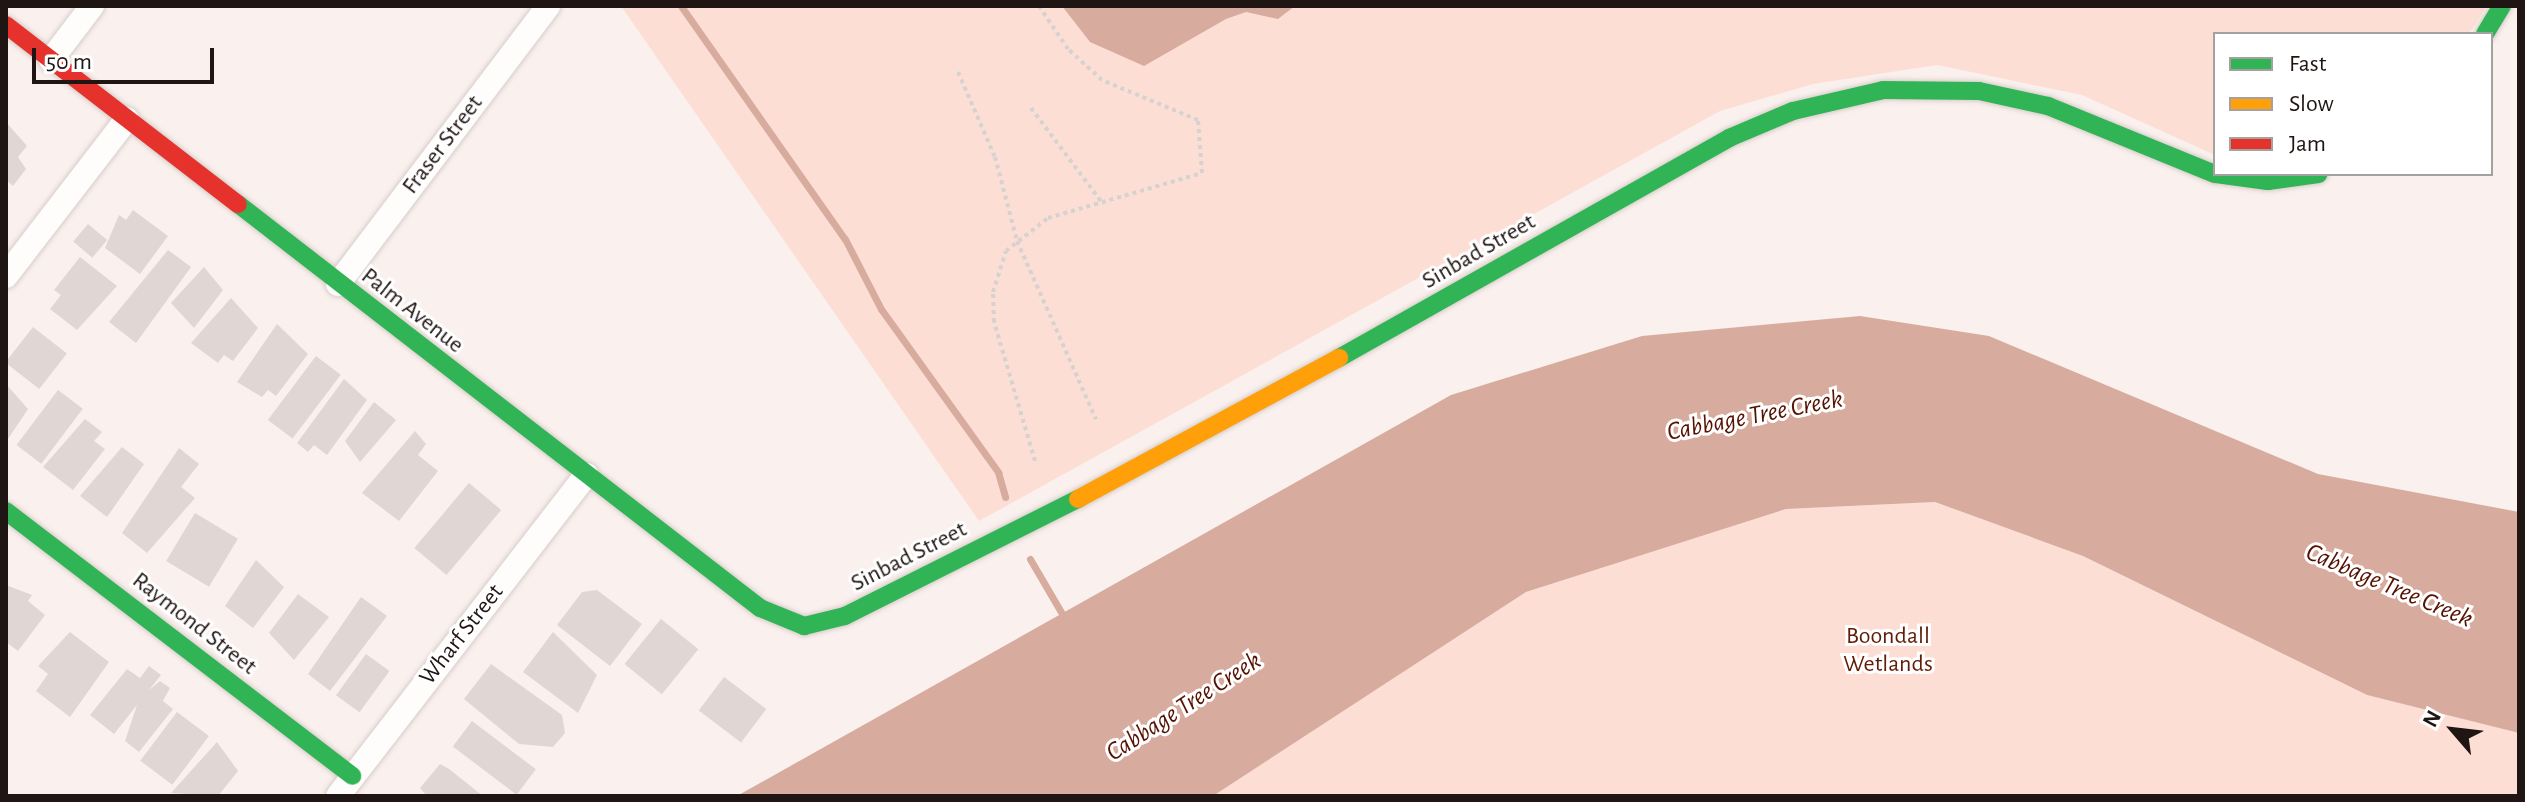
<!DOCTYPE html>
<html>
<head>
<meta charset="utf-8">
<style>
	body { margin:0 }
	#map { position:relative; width:2525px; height:802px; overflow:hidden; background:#faf0ed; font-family:"Alegreya Sans",sans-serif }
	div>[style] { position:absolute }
	.green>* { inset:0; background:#fdded5 }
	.water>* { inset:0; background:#d7ac9f }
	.stream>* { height:7px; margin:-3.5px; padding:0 3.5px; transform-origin:3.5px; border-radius:3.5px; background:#d7ac9f }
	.building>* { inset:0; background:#e0d7d4; transform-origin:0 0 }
	.path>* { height:4px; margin-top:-2px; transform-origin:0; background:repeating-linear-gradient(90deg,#d5d2d0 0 4px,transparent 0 8px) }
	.roads { filter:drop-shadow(0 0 2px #d6cdca) drop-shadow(0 0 2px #d6cdca) }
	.street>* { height:24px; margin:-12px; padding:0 12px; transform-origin:12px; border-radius:12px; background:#fefdfc }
	.fast>* { height:18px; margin:-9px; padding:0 9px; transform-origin:9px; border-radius:9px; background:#30b455 }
	.slow>* { height:18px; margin:-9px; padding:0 9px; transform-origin:9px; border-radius:9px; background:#ff9f0a }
	.jam>* { height:18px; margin:-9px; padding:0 9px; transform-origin:9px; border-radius:9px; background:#e5322d }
	span { translate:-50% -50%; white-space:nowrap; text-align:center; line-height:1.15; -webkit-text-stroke:6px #fff; paint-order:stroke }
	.street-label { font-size:24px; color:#1f1513 }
	.park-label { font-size:24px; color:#611c06 }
	.water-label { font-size:26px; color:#561100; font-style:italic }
	.frame { position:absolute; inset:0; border:8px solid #1f1513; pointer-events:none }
	.legend { position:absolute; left:2213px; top:32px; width:280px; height:144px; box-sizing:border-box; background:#fff; border:2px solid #a5a1a1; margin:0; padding:10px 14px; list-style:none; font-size:24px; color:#1f1513 }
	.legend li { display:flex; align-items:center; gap:16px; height:40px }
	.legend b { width:40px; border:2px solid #a5a1a1 }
	.north { position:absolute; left:2413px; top:690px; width:80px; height:80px; -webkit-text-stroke:6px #fff; paint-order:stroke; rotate:298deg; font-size:22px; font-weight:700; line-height:32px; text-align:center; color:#1f1513 }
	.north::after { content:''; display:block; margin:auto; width:28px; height:36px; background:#1f1513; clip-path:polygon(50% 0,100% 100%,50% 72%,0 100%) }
	.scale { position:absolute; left:32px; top:48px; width:182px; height:36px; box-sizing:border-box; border:4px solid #1f1513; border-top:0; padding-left:10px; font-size:24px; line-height:28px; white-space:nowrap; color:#1f1513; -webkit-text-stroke:6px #fff; paint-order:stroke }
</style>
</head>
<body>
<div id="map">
	<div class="green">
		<div style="clip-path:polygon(621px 6px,2487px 6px,2469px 34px,2215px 34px,2215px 155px,2082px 95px,1937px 65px,1813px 84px,1720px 111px,979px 521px)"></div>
		<div style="clip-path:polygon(1935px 502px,2083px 556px,2367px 695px,2519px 733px,2519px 796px,1213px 796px,1526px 592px,1786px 509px)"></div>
	</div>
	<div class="water">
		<div style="clip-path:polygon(1062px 6px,1295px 6px,1278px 19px,1246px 12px,1226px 19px,1144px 66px,1090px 42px)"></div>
		<div style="clip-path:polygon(1860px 316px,1989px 336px,2318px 474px,2519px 512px,2519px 733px,2367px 695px,2083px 556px,1935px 502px,1786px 509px,1526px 592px,1213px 796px,737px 796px,1451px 395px,1642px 336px)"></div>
	</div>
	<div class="stream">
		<div style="left:681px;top:6px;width:285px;rotate:54.9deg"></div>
		<div style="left:845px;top:239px;width:79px;rotate:62.8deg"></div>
		<div style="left:881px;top:309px;width:201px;rotate:54.3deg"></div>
		<div style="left:998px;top:472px;width:26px;rotate:74deg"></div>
		<div style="left:1030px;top:559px;width:69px;rotate:59.7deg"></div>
	</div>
	<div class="building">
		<div style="clip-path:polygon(6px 122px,27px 146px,18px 157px,26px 169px,13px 186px,6px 180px)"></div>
		<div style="clip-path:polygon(133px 210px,168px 236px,140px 274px,105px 248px,119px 215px,126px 220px)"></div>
		<div style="left:88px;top:224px;width:25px;height:23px;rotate:40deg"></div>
		<div style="clip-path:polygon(168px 250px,191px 267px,136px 343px,109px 322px)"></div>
		<div style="clip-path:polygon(80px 257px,117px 286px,77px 330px,50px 309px,61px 295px,54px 290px)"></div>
		<div style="clip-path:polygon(204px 267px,223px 290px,194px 328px,171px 303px)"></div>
		<div style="clip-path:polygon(231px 298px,258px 328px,233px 361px,224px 355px,218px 363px,191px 343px)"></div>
		<div style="clip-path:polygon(277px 324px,308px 354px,276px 396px,268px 390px,262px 397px,237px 382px)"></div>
		<div style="left:33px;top:327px;width:43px;height:45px;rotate:38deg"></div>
		<div style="left:316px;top:356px;width:31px;height:80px;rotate:37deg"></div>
		<div style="clip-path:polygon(344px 379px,367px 400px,327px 455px,314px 445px,308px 452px,297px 443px)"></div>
		<div style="clip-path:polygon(6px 384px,28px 409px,6px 442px)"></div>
		<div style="left:58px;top:390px;width:31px;height:69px;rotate:37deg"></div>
		<div style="clip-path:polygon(374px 402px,396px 420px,360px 462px,345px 441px)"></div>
		<div style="clip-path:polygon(85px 419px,102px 432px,94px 441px,105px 449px,73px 490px,43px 467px)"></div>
		<div style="clip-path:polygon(415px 431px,426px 444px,418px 455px,438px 471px,399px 521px,362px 493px)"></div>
		<div style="clip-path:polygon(122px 447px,144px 464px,107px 517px,80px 496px)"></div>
		<div style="clip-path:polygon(179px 448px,199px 464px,181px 487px,195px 498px,147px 553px,122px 533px)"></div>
		<div style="left:469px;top:483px;width:42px;height:85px;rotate:40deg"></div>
		<div style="left:195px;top:513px;width:50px;height:56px;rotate:31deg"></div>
		<div style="clip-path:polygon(256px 560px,284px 587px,253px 628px,225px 606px)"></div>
		<div style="clip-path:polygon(6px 585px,32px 595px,28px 601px,45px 615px,18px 651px,6px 642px)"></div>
		<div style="clip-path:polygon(597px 590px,642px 624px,610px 666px,557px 625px,582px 592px)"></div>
		<div style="clip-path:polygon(298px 594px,329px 617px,294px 660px,269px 633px)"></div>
		<div style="clip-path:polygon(361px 597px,387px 616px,330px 691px,308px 674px)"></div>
		<div style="left:661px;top:619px;width:48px;height:58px;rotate:39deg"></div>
		<div style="clip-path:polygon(70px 632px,109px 662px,70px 717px,36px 691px,48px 674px,38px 666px)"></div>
		<div style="clip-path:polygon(553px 632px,597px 675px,578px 713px,523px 672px)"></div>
		<div style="left:366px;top:654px;width:29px;height:51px;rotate:36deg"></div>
		<div style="clip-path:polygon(491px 664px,562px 715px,565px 733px,553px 747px,519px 744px,464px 699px)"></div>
		<div style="clip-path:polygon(149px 666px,161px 675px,149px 690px,160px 681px,170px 688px,163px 701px,173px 709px,139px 752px,125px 741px,137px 705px,114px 734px,90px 715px,127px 669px,140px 678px)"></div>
		<div style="left:724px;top:677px;width:53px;height:42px;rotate:37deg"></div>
		<div style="left:177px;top:712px;width:40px;height:61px;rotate:37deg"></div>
		<div style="left:472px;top:721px;width:80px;height:32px;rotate:37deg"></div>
		<div style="clip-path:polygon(217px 742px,238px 771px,218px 796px,171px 793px)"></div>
		<div style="clip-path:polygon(440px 764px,449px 769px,483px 796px,427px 796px,420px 788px)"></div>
	</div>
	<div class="path">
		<div style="left:958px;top:72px;width:93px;rotate:66.5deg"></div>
		<div style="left:995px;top:157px;width:87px;rotate:75.3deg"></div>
		<div style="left:1017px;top:241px;width:195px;rotate:66.1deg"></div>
		<div style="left:1031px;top:108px;width:120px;rotate:53.1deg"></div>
		<div style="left:1035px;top:461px;width:145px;rotate:-106.4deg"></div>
		<div style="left:994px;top:322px;width:30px;rotate:-92deg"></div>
		<div style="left:993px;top:292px;width:43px;rotate:-72.4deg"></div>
		<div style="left:1006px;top:251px;width:53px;rotate:-38.2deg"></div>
		<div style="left:1048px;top:218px;width:160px;rotate:-16.3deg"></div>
		<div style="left:1202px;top:173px;width:53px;rotate:-94.3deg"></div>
		<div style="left:1198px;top:120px;width:104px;rotate:-157.4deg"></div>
		<div style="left:1102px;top:80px;width:46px;rotate:-137.6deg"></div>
		<div style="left:1068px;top:49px;width:52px;rotate:-124deg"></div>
	</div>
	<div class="roads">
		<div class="street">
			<div style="left:51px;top:60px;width:68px;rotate:-52.8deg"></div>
			<div style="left:6px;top:276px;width:198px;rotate:-52.4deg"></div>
			<div style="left:338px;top:284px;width:348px;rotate:-52.9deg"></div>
			<div style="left:338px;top:796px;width:406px;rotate:-52.3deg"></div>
		</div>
		<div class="fast">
			<div style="left:2485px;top:34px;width:33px;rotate:-59deg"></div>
			<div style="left:2216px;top:174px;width:52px;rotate:7.7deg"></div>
			<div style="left:2268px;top:181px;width:51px;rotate:-7.8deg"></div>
			<div style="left:238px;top:204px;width:660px;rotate:37.74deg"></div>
			<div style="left:760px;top:608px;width:48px;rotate:22.2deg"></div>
			<div style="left:804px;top:626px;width:42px;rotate:-13.7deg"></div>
			<div style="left:845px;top:616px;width:261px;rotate:-26.7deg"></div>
			<div style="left:1339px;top:358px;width:448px;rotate:-29.4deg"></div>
			<div style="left:1729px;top:138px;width:69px;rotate:-22.9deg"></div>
			<div style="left:1793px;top:111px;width:92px;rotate:-13.1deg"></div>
			<div style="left:1883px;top:90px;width:96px;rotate:0.6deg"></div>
			<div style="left:1979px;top:91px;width:71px;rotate:12.3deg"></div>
			<div style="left:2048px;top:106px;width:180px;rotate:22.2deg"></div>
			<div style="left:6px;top:511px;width:436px;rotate:37.4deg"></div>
		</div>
		<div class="slow">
			<div style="left:1078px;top:499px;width:297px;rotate:-28.4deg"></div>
		</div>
		<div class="jam">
			<div style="left:6px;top:25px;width:293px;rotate:37.7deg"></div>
		</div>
	</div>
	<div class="street-label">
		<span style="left:443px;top:145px;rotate:-53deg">Fraser Street</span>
		<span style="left:1479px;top:252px;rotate:-30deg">Sinbad Street</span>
		<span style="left:412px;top:311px;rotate:38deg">Palm Avenue</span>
		<span style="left:909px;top:557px;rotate:-27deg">Sinbad Street</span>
		<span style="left:194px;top:624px;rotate:38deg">Raymond Street</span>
		<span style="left:462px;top:635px;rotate:-52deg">Wharf Street</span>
	</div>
	<div class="park-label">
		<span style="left:1888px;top:651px">Boondall<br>Wetlands</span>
	</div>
	<div class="water-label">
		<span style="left:1755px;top:416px;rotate:-11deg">Cabbage Tree Creek</span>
		<span style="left:2389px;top:586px;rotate:23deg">Cabbage Tree Creek</span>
		<span style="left:1184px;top:707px;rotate:-33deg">Cabbage Tree Creek</span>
	</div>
	<div class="frame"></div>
	<ul class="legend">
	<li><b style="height:10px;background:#30b455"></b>Fast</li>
	<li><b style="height:10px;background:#ff9f0a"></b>Slow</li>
	<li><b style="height:10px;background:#e5322d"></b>Jam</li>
	</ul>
	<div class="north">N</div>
	<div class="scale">50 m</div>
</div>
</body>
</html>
